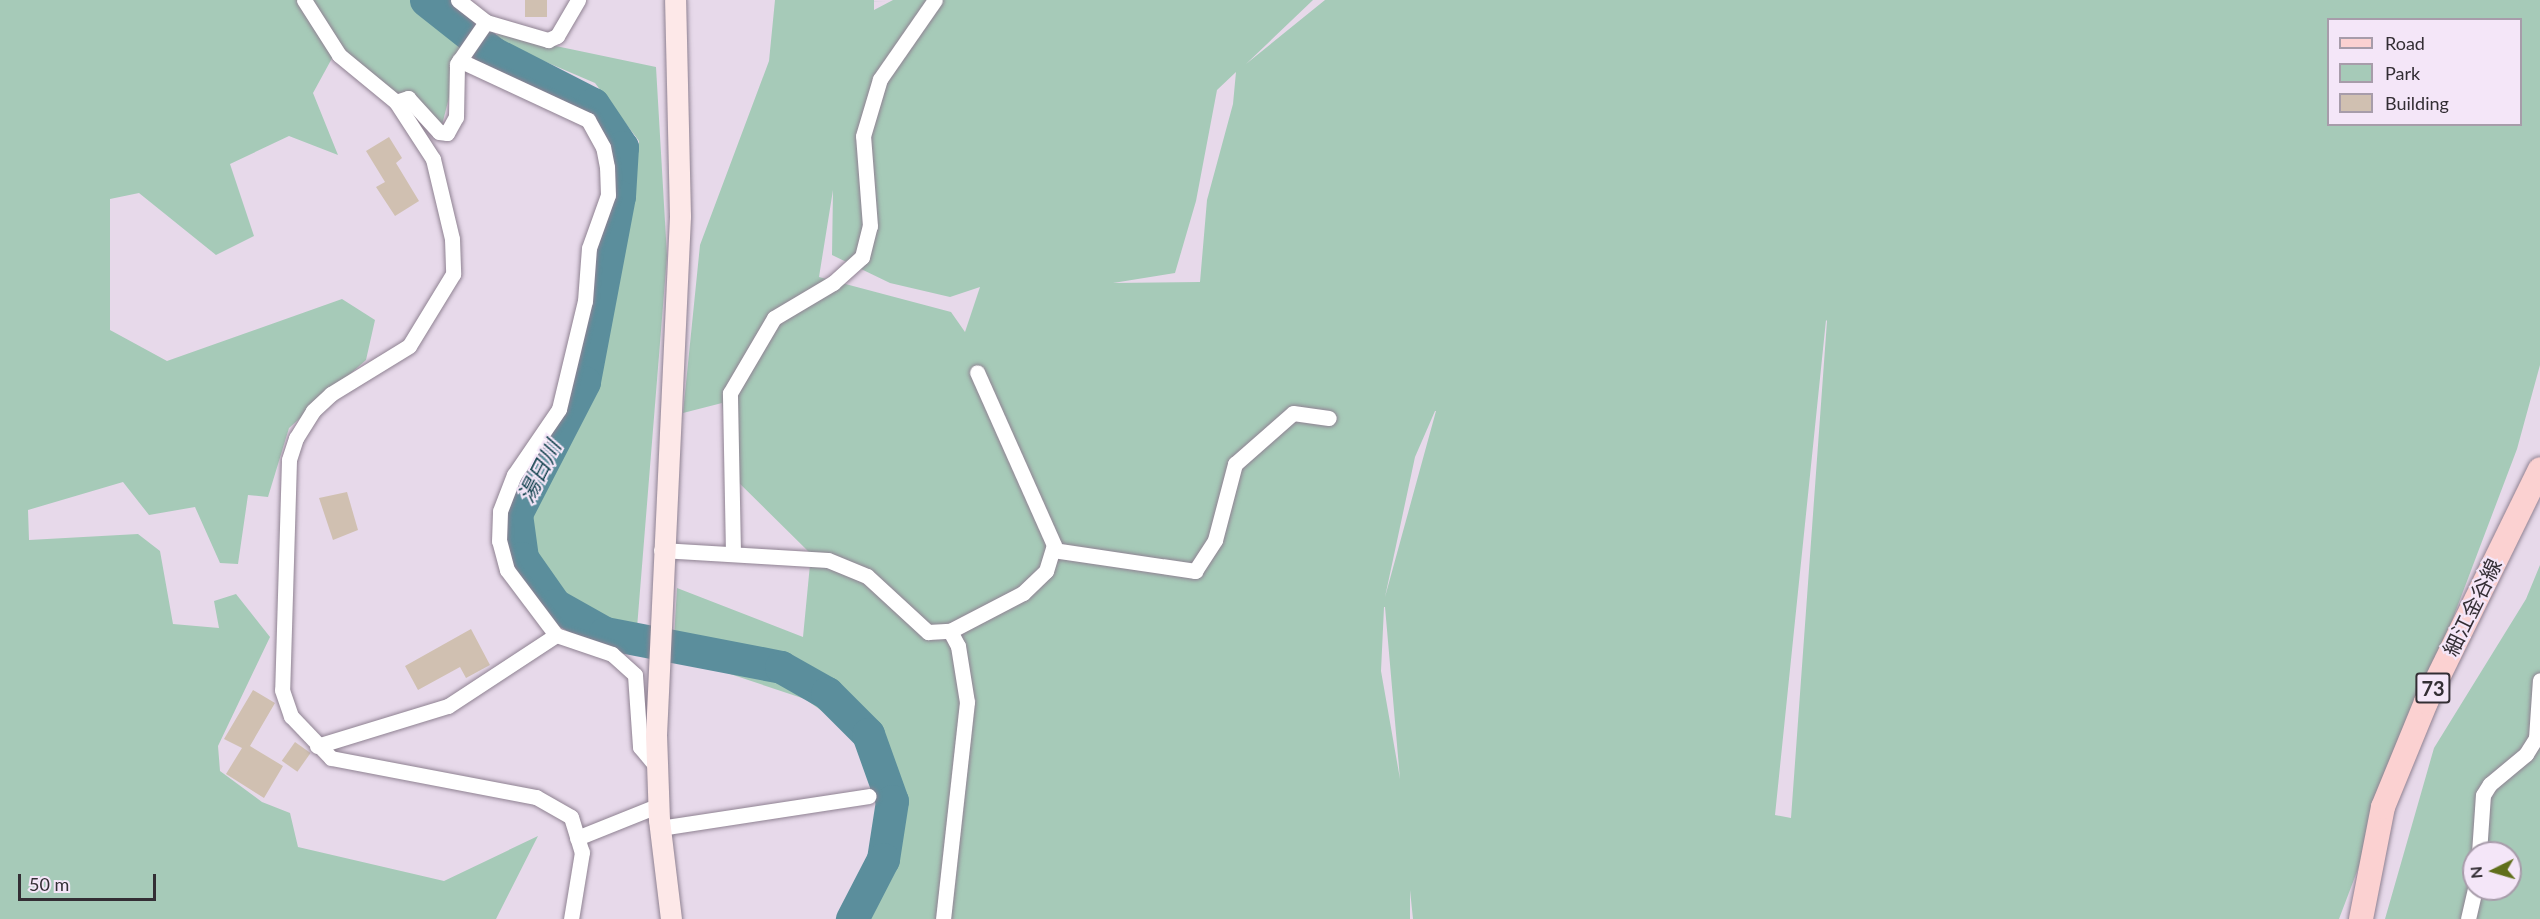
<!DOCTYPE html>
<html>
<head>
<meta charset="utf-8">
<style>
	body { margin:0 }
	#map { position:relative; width:2540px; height:919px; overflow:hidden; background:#e7d9ea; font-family:Lato,"Noto Sans JP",sans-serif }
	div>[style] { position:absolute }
	.green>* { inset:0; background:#a6cab8 }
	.river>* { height:33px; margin:-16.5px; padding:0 16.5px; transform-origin:16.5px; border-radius:16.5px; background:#5b8e9c }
	.building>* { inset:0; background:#d0c0b1; transform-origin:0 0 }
	.roads { filter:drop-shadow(0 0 2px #8f8292) drop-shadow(0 0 2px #8f8292) }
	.street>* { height:15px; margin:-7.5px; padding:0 7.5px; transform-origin:7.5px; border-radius:7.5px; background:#fff }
	.secondary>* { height:21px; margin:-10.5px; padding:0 10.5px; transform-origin:10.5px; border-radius:10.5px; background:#fde8e8 }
	.primary>* { height:24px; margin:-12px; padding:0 12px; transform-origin:12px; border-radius:12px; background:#fbd1d1 }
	span { translate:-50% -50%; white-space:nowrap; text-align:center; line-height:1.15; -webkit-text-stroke:4.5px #f4e6f8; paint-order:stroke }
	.shield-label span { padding:2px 4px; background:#f4e6f8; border:2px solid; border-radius:4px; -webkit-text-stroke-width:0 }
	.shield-label { font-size:20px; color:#332e34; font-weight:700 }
	.street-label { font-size:21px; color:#332e34 }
	.water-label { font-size:22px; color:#184652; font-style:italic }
	.legend { position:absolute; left:2327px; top:18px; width:195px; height:108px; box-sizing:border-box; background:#f4e6f8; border:2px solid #a79caa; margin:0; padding:8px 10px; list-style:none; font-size:18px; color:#332e34 }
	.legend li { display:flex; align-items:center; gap:12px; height:30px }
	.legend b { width:30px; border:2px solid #a79caa }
	.north { position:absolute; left:2462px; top:841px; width:60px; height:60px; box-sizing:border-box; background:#f4e6f8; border:2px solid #a79caa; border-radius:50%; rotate:265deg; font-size:16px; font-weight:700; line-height:24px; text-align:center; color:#332e34 }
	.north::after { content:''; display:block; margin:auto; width:21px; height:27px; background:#606f1b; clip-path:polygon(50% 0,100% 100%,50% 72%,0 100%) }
	.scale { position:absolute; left:18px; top:874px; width:138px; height:27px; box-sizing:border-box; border:3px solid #332e34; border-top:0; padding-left:8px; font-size:18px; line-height:21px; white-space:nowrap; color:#332e34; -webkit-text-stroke:4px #f4e6f8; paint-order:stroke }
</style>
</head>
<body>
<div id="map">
	<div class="green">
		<div style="clip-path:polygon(0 0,435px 0,464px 39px,442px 125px,336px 51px,313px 93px,338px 155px,289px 136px,230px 164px,254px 236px,216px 255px,139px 193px,110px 199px,110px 330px,167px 361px,342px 299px,375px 320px,366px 360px,289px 428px,268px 497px,248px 495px,238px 564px,220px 563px,195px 507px,149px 515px,123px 482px,28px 510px,29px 540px,138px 534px,160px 551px,173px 624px,219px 628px,214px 601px,236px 594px,270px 637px,218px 746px,220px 771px,262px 802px,290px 813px,298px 847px,444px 881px,538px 836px,496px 919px,0 919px)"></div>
		<div style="clip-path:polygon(evenodd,775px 0,874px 0,874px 10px,893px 0,1313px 0,1246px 64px,1325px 0,2540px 0,2540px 365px,2517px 449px,2339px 919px,1413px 919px,1410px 890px,1410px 919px,845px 919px,892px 801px,873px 747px,805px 699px,673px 655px,677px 588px,803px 637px,811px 554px,731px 475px,722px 403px,683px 413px,700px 245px,769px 61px,775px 0,2328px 20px,2520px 20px,2520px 124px,2328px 124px,2328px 20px,775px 0,1236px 72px,1233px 104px,1207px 200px,1200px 282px,1113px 283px,1175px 273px,1196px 201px,1217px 90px,1236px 72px,775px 0,833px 190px,832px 255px,890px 283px,950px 297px,980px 287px,965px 332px,951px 312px,819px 277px,833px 190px,775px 0,1826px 320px,1827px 321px,1791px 818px,1775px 815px,1826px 320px,775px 0,1435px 411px,1436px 411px,1385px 597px,1415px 457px,1435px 411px,775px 0,1384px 607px,1385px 607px,1400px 779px,1381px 671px,1384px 607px)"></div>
		<div style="clip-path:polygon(498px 34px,656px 67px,667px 256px,637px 628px,580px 607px,540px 570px,525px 512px,556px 463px,595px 374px,632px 205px,639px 141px,595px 83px,490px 38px)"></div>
		<div style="clip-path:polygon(evenodd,2540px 565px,2540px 919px,2385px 919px,2434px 748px,2526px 599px,2540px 565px,2474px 853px,2510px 853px,2510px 889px,2474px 889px,2474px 853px)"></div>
	</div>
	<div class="river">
		<div style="left:426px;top:0;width:85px;rotate:38.3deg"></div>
		<div style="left:493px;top:53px;width:112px;rotate:27deg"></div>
		<div style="left:593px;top:104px;width:52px;rotate:56deg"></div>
		<div style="left:622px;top:147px;width:49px;rotate:93.5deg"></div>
		<div style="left:619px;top:196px;width:189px;rotate:100.7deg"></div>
		<div style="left:584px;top:382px;width:148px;rotate:117.3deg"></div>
		<div style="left:516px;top:514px;width:44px;rotate:82.2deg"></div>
		<div style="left:522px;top:558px;width:57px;rotate:54.9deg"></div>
		<div style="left:555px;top:605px;width:57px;rotate:29.2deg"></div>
		<div style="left:605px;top:633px;width:179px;rotate:10.9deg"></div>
		<div style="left:781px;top:667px;width:53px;rotate:29.5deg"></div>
		<div style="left:827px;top:693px;width:58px;rotate:45deg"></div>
		<div style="left:868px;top:734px;width:71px;rotate:70.3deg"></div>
		<div style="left:892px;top:801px;width:59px;rotate:98.8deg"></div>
		<div style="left:883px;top:859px;width:68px;rotate:117.3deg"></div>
	</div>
	<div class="building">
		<div style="left:525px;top:0;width:22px;height:17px"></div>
		<div style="clip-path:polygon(389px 137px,402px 158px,396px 163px,419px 201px,395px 216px,376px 187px,385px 182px,366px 151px)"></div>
		<div style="clip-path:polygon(347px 492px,358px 530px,333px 540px,319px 498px)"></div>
		<div style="clip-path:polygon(471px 629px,490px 665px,466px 678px,460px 667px,418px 690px,405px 666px)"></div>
		<div style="clip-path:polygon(253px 690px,275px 703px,250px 746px,283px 766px,264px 798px,226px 774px,242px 748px,224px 739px)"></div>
		<div style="left:295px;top:742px;width:19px;height:23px;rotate:35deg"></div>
	</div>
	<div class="roads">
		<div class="street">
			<div style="left:304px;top:0;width:65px;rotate:57.5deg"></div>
			<div style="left:339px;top:55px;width:74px;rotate:39.5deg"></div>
			<div style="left:396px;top:102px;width:68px;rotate:57deg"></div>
			<div style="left:433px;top:159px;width:82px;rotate:76.6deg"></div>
			<div style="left:452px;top:239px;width:35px;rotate:88deg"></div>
			<div style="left:453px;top:274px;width:84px;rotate:121.4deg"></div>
			<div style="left:409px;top:346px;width:92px;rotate:148.4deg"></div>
			<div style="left:331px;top:394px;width:25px;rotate:137deg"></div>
			<div style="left:313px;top:411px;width:32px;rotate:122deg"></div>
			<div style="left:296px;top:438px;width:23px;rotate:108deg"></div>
			<div style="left:289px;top:460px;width:230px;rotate:91.7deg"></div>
			<div style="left:282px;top:690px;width:28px;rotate:71deg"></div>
			<div style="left:291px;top:716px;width:58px;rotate:46.4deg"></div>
			<div style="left:331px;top:758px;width:209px;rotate:10.8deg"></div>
			<div style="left:536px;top:797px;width:40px;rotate:29.7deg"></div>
			<div style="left:571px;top:817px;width:37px;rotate:73deg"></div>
			<div style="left:582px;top:852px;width:68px;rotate:99.3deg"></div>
			<div style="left:458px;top:0;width:36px;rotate:38deg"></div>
			<div style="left:486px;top:22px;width:65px;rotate:16.2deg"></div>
			<div style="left:548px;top:40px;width:10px;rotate:-24deg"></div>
			<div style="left:557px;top:36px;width:42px;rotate:-59.7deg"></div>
			<div style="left:396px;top:102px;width:13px;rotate:-18deg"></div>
			<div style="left:408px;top:98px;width:46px;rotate:47.6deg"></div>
			<div style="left:439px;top:132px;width:8px;rotate:7deg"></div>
			<div style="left:447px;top:133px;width:18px;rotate:-61deg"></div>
			<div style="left:456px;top:117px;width:53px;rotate:-88.9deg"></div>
			<div style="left:457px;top:64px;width:51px;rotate:-55.4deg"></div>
			<div style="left:661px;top:550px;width:167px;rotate:3.4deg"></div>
			<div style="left:828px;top:560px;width:42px;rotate:22.3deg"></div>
			<div style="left:867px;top:576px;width:83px;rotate:42.6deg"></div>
			<div style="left:928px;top:632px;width:22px;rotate:-3deg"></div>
			<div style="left:950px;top:631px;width:17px;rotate:62deg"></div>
			<div style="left:958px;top:646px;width:57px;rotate:80.9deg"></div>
			<div style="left:967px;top:702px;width:218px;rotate:96.3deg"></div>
			<div style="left:1053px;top:550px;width:144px;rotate:8.4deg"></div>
			<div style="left:1195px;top:571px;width:37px;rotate:-57deg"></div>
			<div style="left:1215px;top:540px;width:79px;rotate:-75.3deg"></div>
			<div style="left:1235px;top:464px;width:77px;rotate:-41.3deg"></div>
			<div style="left:1293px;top:413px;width:36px;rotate:8deg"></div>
			<div style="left:733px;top:553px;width:160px;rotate:-91.1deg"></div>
			<div style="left:730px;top:393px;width:87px;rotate:-59.6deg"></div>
			<div style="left:774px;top:318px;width:69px;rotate:-30.7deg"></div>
			<div style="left:833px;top:283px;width:39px;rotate:-42deg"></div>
			<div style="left:862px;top:257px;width:32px;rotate:-76deg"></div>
			<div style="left:870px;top:226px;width:90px;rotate:-94.4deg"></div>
			<div style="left:863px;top:136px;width:59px;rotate:-73.4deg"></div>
			<div style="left:880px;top:79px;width:96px;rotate:-55.2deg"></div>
			<div style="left:950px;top:631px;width:82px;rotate:-27.5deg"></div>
			<div style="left:1023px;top:593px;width:32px;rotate:-44deg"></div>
			<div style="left:1046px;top:571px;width:27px;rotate:-73deg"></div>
			<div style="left:1054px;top:545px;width:189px;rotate:-114deg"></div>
			<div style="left:556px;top:635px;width:59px;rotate:18.7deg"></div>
			<div style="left:612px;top:654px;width:31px;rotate:42deg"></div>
			<div style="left:635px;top:675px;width:72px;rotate:86deg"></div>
			<div style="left:640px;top:747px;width:26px;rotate:50deg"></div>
			<div style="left:317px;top:746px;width:137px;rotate:-17deg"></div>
			<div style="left:448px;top:706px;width:129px;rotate:-33.3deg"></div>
			<div style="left:556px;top:635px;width:81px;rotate:-127deg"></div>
			<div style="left:507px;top:570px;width:30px;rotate:-105deg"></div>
			<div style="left:499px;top:541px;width:30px;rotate:-88deg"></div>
			<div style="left:500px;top:511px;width:39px;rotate:-69deg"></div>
			<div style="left:514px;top:475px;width:80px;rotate:-55.7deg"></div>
			<div style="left:559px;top:409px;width:111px;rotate:-76.5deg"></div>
			<div style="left:585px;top:301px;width:53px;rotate:-85.7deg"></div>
			<div style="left:589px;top:248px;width:56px;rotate:-70.3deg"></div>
			<div style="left:608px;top:195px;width:28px;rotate:-92deg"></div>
			<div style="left:607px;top:167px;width:20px;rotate:-101deg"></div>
			<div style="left:603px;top:147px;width:31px;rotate:-119deg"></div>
			<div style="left:588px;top:120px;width:142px;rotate:-155.1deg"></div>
			<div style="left:660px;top:828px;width:211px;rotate:-8.7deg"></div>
			<div style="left:577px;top:838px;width:88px;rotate:-21.9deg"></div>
			<div style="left:2479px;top:853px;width:58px;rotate:-86.1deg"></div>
			<div style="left:2483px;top:795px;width:13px;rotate:-58deg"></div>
			<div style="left:2490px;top:784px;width:47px;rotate:-39.8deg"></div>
			<div style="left:2526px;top:754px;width:19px;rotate:-58deg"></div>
			<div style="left:2536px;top:738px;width:58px;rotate:-86.1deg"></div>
			<div style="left:2468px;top:919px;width:31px;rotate:-77deg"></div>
		</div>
		<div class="secondary">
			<div style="left:671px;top:919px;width:100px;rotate:-96.9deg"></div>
			<div style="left:659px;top:820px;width:85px;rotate:-92deg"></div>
			<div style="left:656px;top:735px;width:520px;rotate:-87.35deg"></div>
			<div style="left:680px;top:216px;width:216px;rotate:-91.3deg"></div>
		</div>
		<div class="primary">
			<div style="left:2361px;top:919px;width:114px;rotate:-78.9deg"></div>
			<div style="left:2383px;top:807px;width:113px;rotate:-67.7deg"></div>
			<div style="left:2426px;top:702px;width:259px;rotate:-63.9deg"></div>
		</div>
	</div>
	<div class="shield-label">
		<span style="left:2433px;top:688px">73</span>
	</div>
	<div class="street-label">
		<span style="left:2472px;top:607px;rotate:-64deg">細江金谷線</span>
	</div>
	<div class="water-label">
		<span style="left:539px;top:471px;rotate:-63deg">湯日川</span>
	</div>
	<ul class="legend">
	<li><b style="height:8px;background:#fbd1d1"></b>Road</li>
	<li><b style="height:16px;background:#a6cab8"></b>Park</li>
	<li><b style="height:16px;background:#d0c0b1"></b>Building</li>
	</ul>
	<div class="north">N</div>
	<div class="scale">50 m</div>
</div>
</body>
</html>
